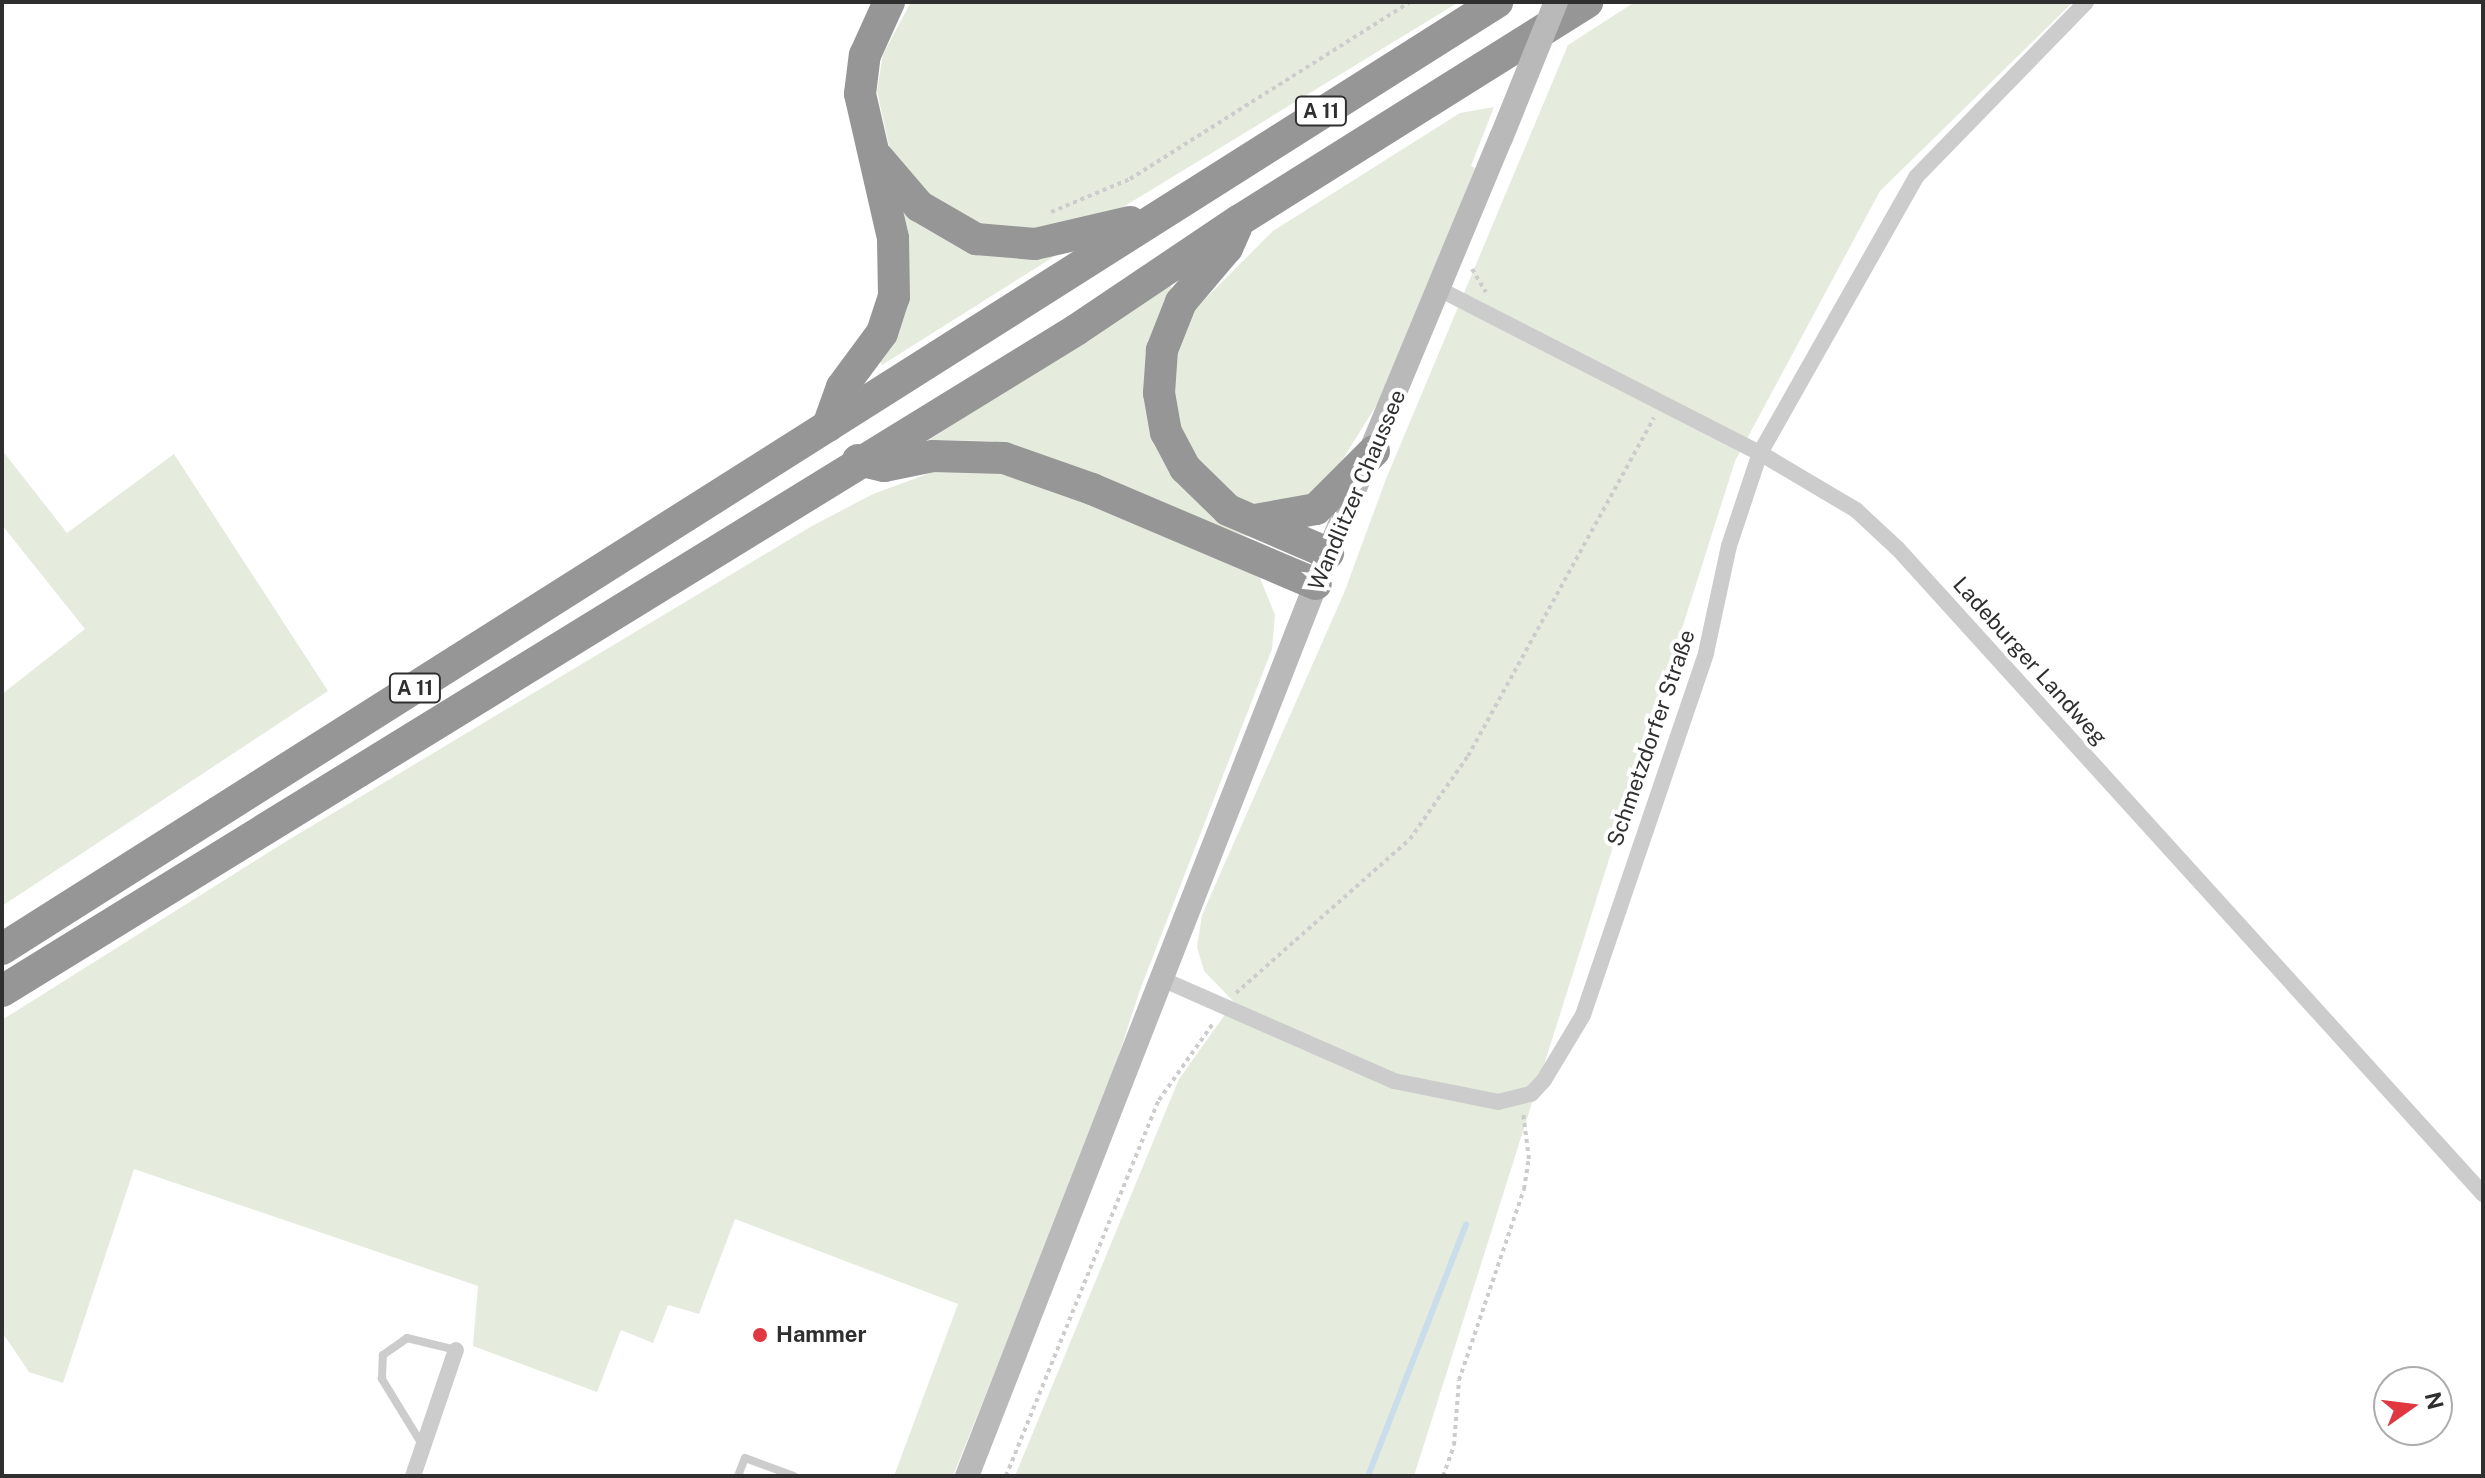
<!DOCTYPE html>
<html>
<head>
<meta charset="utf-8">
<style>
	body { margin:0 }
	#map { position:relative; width:2485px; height:1478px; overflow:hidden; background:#fff; font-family:"Public Sans",sans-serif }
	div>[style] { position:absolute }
	.green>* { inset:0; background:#e5ebdd }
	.stream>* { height:6px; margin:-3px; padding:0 3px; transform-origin:3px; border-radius:3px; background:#caddeb }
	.path>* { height:4px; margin-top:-2px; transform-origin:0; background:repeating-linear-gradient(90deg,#ccc 0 4px,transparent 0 8px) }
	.service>* { height:8px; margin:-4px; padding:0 4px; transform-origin:4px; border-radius:4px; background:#ccc }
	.minor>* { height:16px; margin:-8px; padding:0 8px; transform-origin:8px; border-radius:8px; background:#ccc }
	.secondary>* { height:24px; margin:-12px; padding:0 12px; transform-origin:12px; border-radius:12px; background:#b9b9b9 }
	.motorway>* { height:32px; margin:-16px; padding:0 16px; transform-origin:16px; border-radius:16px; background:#969696 }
	.secondary-bridge>* { height:24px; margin:-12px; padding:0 12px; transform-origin:12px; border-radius:12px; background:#b9b9b9 }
	.dots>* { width:22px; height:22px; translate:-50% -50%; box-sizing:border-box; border:4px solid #fff; border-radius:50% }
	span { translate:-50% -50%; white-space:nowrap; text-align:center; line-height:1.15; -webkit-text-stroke:8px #fff; paint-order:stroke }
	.shield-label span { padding:2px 6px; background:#fff; border:2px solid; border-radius:6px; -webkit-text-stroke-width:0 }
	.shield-label { font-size:20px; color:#2f2f2f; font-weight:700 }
	.street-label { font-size:22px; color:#2f2f2f }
	.poi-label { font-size:22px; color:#2f2f2f; font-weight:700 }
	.left { translate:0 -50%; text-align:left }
	.frame { position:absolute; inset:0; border:4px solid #2f2f2f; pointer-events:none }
	.north { position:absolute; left:2373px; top:1366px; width:80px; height:80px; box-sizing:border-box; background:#fff; border:2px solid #acacac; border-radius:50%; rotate:76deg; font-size:22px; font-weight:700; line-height:32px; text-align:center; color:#2f2f2f }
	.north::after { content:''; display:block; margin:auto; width:28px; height:36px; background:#e03740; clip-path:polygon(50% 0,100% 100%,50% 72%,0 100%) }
</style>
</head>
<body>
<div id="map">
	<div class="green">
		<div style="clip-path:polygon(911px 2px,1459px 2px,1110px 215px,1066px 229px,1003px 233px,928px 200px,891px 155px,877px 91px,883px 54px)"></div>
		<div style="clip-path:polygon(1635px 2px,2073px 2px,1880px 191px,1735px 461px,1414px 1476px,1015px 1476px,1179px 1079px,1234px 1002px,1204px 971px,1197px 947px,1202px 915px,1344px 593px,1386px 479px,1568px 45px)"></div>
		<div style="clip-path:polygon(1494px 107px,1471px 166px,1475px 168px,1389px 385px,1333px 475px,1308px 496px,1258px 505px,1234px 496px,1198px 460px,1180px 424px,1173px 393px,1176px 353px,1194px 310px,1273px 231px,1460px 113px)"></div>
		<div style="clip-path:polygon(897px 210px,1058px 254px,882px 365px,878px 357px)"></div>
		<div style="clip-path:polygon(1171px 284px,1173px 295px,1153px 343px,1197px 499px,1248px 537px,992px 441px,929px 440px)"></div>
		<div style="clip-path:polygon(2px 450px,67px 533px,174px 454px,328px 691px,2px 906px,2px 694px,85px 629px,2px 525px)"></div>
		<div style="clip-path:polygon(999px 467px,1243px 567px,1260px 578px,1275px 615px,1272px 649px,1140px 990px,1103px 1103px,953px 1476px,894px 1476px,958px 1304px,735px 1219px,699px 1314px,668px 1305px,653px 1343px,621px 1330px,597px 1392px,473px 1346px,478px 1286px,134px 1169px,63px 1383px,29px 1372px,2px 1332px,2px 1020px,285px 842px,812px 526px,873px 494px,944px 468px)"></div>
	</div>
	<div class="stream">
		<div style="left:1368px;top:1476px;width:270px;rotate:-68.7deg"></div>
	</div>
	<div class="path">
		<div style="left:1051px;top:212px;width:86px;rotate:-22.7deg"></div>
		<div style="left:1130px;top:179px;width:331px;rotate:-32.3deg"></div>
		<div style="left:1472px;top:269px;width:27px;rotate:59deg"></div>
		<div style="left:1236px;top:993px;width:232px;rotate:-41.5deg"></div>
		<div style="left:1410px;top:839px;width:101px;rotate:-55.1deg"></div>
		<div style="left:1468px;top:756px;width:386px;rotate:-61.2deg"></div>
		<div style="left:1006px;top:1476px;width:406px;rotate:-67.9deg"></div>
		<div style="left:1159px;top:1100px;width:95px;rotate:-54.8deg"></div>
		<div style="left:1443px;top:1476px;width:33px;rotate:-70deg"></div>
		<div style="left:1454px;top:1445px;width:65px;rotate:-85.6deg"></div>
		<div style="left:1459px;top:1380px;width:202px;rotate:-71.2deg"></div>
		<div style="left:1524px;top:1189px;width:30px;rotate:-81deg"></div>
		<div style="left:1529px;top:1159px;width:47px;rotate:-97.3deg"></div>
	</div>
	<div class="service">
		<div style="left:423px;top:1446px;width:79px;rotate:-121.5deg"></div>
		<div style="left:382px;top:1379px;width:24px;rotate:-88deg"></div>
		<div style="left:383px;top:1355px;width:29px;rotate:-35deg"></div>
		<div style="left:407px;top:1338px;width:50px;rotate:13.8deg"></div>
		<div style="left:738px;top:1476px;width:19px;rotate:-69deg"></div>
		<div style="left:745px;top:1458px;width:52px;rotate:20.2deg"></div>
	</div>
	<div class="minor">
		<div style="left:1441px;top:290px;width:358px;rotate:27.1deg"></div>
		<div style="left:1760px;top:453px;width:112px;rotate:30.7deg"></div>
		<div style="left:1856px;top:510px;width:57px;rotate:42.9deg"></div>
		<div style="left:1898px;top:549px;width:871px;rotate:47.79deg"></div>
		<div style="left:1164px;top:980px;width:251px;rotate:23.7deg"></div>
		<div style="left:1394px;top:1081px;width:106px;rotate:11.4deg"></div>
		<div style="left:1498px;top:1102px;width:34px;rotate:-14deg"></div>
		<div style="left:1531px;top:1094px;width:19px;rotate:-47deg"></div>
		<div style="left:1544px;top:1080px;width:76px;rotate:-59deg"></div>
		<div style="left:1583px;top:1015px;width:382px;rotate:-71.2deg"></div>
		<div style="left:1706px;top:653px;width:109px;rotate:-77.9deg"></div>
		<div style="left:1729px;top:546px;width:98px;rotate:-71.6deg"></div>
		<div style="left:1760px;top:453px;width:317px;rotate:-60.5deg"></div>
		<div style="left:1916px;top:177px;width:244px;rotate:-45.8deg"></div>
		<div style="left:413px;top:1476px;width:133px;rotate:-71.2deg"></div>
	</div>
	<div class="secondary">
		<div style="left:967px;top:1476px;width:991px;rotate:-68.64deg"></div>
		<div style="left:1328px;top:553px;width:450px;rotate:-67.4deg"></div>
	</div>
	<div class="motorway">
		<div style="left:879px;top:159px;width:62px;rotate:49.6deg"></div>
		<div style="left:919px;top:206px;width:66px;rotate:30.1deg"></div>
		<div style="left:976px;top:239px;width:59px;rotate:4.8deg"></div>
		<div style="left:1035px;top:244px;width:98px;rotate:-13deg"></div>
		<div style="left:1236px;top:228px;width:22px;rotate:114deg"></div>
		<div style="left:1227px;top:248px;width:71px;rotate:130.4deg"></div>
		<div style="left:1181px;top:302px;width:52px;rotate:111.6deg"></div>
		<div style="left:1162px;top:350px;width:43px;rotate:94deg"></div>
		<div style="left:1159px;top:393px;width:40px;rotate:80deg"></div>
		<div style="left:1166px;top:432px;width:41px;rotate:62.2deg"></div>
		<div style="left:1185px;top:468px;width:60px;rotate:44.3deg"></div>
		<div style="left:1228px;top:510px;width:109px;rotate:23.3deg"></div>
		<div style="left:828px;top:426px;width:41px;rotate:-70.3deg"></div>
		<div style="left:842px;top:387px;width:67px;rotate:-53.5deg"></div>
		<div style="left:882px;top:333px;width:38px;rotate:-72deg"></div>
		<div style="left:894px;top:297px;width:59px;rotate:-91deg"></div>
		<div style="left:893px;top:238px;width:148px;rotate:-102.9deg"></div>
		<div style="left:860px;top:94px;width:39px;rotate:-83deg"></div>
		<div style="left:865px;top:55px;width:58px;rotate:-65.6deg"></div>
		<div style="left:858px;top:460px;width:27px;rotate:13deg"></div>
		<div style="left:884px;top:466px;width:50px;rotate:-11.5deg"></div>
		<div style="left:933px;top:456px;width:71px;rotate:1.6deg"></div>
		<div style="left:1004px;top:458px;width:93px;rotate:19.4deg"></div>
		<div style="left:1092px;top:489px;width:243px;rotate:23deg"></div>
		<div style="left:1255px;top:520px;width:62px;rotate:-10.2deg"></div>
		<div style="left:1316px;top:509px;width:82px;rotate:-45deg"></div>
		<div style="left:2px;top:949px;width:1770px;rotate:-32.35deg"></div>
		<div style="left:2px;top:991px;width:1261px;rotate:-31.61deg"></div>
		<div style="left:1076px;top:330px;width:197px;rotate:-33.9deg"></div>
		<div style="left:1240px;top:220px;width:410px;rotate:-32.1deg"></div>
	</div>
	<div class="secondary-bridge">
		<div style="left:1501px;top:138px;width:147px;rotate:-68deg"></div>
	</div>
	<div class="dots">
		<div style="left:760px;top:1335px;background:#e03740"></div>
	</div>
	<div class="shield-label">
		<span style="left:1321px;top:111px">A 11</span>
		<span style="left:415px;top:688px">A 11</span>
	</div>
	<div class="street-label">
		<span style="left:1357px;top:490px;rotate:-67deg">Wandlitzer Chaussee</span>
		<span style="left:2030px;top:661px;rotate:48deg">Ladeburger Landweg</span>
		<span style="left:1651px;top:738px;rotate:-71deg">Schmetzdorfer Straße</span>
	</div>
	<div class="poi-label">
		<span class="left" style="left:776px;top:1335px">Hammer</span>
	</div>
	<div class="frame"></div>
	<div class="north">N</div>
</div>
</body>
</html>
